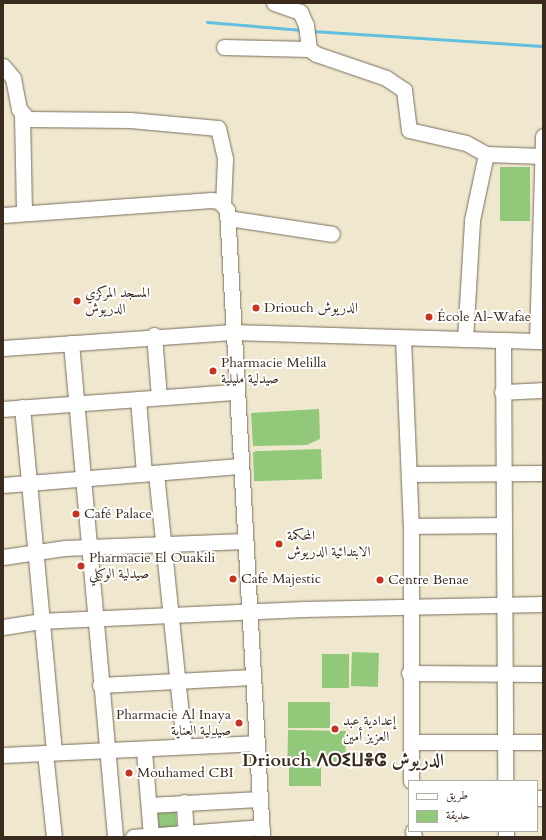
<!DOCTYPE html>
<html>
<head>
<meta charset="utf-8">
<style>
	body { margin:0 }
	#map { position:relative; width:546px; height:840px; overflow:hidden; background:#efe8ce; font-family:Cardo,Amiri,"Noto Sans Tifinagh",serif }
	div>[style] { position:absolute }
	.green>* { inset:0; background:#92c87a; transform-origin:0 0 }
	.stream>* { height:3px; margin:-1.5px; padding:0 1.5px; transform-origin:1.5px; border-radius:1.5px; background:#61bfdf }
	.roads { filter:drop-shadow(0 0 1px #7a6c5c) drop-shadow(0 0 1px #7a6c5c) }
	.minor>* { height:15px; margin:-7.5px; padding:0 7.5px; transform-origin:7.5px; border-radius:7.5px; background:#fff }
	.dots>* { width:11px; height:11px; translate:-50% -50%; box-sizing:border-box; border:2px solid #fff; border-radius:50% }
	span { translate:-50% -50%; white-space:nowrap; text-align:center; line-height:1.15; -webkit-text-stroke:4px #fff; paint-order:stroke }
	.poi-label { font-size:14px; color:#3b2a1e }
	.left { translate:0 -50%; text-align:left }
	.right { translate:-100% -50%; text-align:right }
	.district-label { font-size:18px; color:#3b2a1e; font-weight:700 }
	.frame { position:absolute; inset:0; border:4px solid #3b2a1e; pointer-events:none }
	.legend { position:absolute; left:408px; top:780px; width:130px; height:52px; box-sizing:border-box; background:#fff; border:1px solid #b1aaa5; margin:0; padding:5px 7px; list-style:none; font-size:12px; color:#3b2a1e }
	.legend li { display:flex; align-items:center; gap:8px; height:20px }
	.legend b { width:20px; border:1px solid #b1aaa5 }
</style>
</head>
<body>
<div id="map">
	<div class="green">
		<div style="left:500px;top:167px;width:30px;height:54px"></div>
		<div style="clip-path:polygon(319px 409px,320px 439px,307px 445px,253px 446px,251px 413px)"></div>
		<div style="left:321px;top:449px;width:30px;height:68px;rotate:88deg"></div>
		<div style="left:379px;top:653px;width:34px;height:27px;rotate:92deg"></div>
		<div style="left:322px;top:654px;width:27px;height:34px"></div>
		<div style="left:288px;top:702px;width:42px;height:26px"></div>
		<div style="left:288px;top:730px;width:58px;height:31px;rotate:1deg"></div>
		<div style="left:321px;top:767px;width:19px;height:32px;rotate:90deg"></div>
		<div style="left:176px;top:812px;width:17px;height:18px;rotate:87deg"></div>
	</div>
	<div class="stream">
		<div style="left:207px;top:22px;width:96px;rotate:4.8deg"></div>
		<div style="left:312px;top:31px;width:231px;rotate:3.7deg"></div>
	</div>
	<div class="roads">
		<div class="minor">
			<div style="left:274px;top:3px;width:28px;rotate:19deg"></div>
			<div style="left:300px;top:12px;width:14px;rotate:65deg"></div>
			<div style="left:306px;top:25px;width:24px;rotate:83deg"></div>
			<div style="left:309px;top:49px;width:9px;rotate:36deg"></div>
			<div style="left:316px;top:54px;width:74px;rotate:18.9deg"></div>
			<div style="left:386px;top:78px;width:22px;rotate:34deg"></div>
			<div style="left:404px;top:90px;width:40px;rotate:82.9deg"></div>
			<div style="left:409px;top:130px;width:58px;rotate:12.8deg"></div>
			<div style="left:466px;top:143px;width:23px;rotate:29deg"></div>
			<div style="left:224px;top:47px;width:85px;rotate:1.3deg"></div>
			<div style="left:3px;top:66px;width:16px;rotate:50deg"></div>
			<div style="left:13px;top:78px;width:32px;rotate:79deg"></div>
			<div style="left:19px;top:109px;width:13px;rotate:48deg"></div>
			<div style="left:28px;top:119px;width:102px;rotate:0.6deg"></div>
			<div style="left:130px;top:120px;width:88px;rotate:5.2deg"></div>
			<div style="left:218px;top:128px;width:32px;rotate:77deg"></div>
			<div style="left:225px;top:159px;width:45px;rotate:92.5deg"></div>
			<div style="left:22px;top:115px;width:98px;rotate:88.8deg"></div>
			<div style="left:3px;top:215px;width:209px;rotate:-4.1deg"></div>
			<div style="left:211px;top:200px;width:8px;rotate:7deg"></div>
			<div style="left:219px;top:201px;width:12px;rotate:48deg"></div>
			<div style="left:227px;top:210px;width:628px;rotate:86.8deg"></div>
			<div style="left:228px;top:218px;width:105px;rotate:8.7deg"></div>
			<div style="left:154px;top:335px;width:62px;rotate:85.4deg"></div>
			<div style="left:403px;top:338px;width:188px;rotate:87.6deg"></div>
			<div style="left:411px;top:526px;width:255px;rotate:90deg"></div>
			<div style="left:465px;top:339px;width:119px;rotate:-86.6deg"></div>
			<div style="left:472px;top:220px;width:67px;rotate:-78deg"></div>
			<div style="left:486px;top:154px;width:57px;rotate:2deg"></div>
			<div style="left:503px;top:340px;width:441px;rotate:89.7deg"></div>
			<div style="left:537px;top:341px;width:205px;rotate:-88.3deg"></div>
			<div style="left:71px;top:343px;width:496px;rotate:84.9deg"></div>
			<div style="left:3px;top:348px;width:230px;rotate:-4deg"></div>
			<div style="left:232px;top:332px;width:311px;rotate:1.7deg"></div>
			<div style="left:502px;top:392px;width:41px;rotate:-2.8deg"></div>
			<div style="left:138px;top:399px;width:75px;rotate:85.4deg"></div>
			<div style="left:22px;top:407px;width:346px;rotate:84.7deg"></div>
			<div style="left:3px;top:409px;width:234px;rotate:-4.2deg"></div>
			<div style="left:156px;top:473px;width:274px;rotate:84.1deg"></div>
			<div style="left:409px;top:474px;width:134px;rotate:-0.4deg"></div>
			<div style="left:3px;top:485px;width:237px;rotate:-4.6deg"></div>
			<div style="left:411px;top:526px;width:92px;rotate:-0.6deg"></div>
			<div style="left:3px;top:557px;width:63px;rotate:-8.3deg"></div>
			<div style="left:65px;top:548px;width:179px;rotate:-2.2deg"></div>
			<div style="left:3px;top:627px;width:36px;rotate:-9deg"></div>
			<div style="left:39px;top:621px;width:265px;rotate:-2.6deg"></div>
			<div style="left:304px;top:609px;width:239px;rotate:-1.2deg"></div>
			<div style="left:409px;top:673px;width:134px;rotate:0.4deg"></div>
			<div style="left:100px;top:685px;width:152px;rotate:-3deg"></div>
			<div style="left:411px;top:742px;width:132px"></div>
			<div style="left:144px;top:751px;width:85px;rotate:85.3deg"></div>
			<div style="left:45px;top:753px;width:84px;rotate:83.9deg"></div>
			<div style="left:3px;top:755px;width:251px;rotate:-2.7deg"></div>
			<div style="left:537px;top:798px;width:6px"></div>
			<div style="left:184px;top:802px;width:35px;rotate:87deg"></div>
			<div style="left:149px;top:805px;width:110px;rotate:-3.1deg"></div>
			<div style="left:413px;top:831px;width:6px;rotate:81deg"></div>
			<div style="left:506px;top:831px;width:6px;rotate:90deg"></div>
			<div style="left:133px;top:837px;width:129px;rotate:-4.4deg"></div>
		</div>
	</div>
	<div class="dots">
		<div style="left:77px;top:301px;background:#c8321e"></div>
		<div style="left:256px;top:308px;background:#c8321e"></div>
		<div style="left:429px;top:317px;background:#c8321e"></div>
		<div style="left:213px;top:371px;background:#c8321e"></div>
		<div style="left:76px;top:514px;background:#c8321e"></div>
		<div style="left:279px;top:544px;background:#c8321e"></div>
		<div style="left:81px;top:566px;background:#c8321e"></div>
		<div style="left:233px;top:579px;background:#c8321e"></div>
		<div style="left:380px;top:580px;background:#c8321e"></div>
		<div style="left:239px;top:723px;background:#c8321e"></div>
		<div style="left:335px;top:729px;background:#c8321e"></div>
		<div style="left:129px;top:773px;background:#c8321e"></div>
	</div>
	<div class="poi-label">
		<span class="left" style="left:85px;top:301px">المسجد المركزي<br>الدريوش</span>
		<span class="left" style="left:264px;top:308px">Driouch الدريوش</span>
		<span class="left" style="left:437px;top:317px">École Al-Wafae</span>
		<span class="left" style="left:221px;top:371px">Pharmacie Melilla<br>صيدلية مليلية</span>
		<span class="left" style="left:84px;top:514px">Café Palace</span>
		<span class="left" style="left:287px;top:544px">المحكمة<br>الابتدائية الدريوش</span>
		<span class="left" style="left:89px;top:566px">Pharmacie El Ouakili<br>صيدلية الوكيلي</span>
		<span class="left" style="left:241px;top:579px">Cafe Majestic</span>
		<span class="left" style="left:388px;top:580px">Centre Benae</span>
		<span class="right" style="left:231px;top:723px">Pharmacie Al Inaya<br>صيدلية العناية</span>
		<span class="left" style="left:343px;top:729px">إعدادية عبد<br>العزيز أمين</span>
		<span class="left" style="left:137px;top:773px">Mouhamed CBI</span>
	</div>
	<div class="district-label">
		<span style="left:343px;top:761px">Driouch ⴷⵔⵉⵡⴻⵛ الدريوش</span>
	</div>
	<div class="frame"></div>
	<ul class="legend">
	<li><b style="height:5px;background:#fff"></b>طريق</li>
	<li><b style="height:11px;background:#92c87a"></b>حديقة</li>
	</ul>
</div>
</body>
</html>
